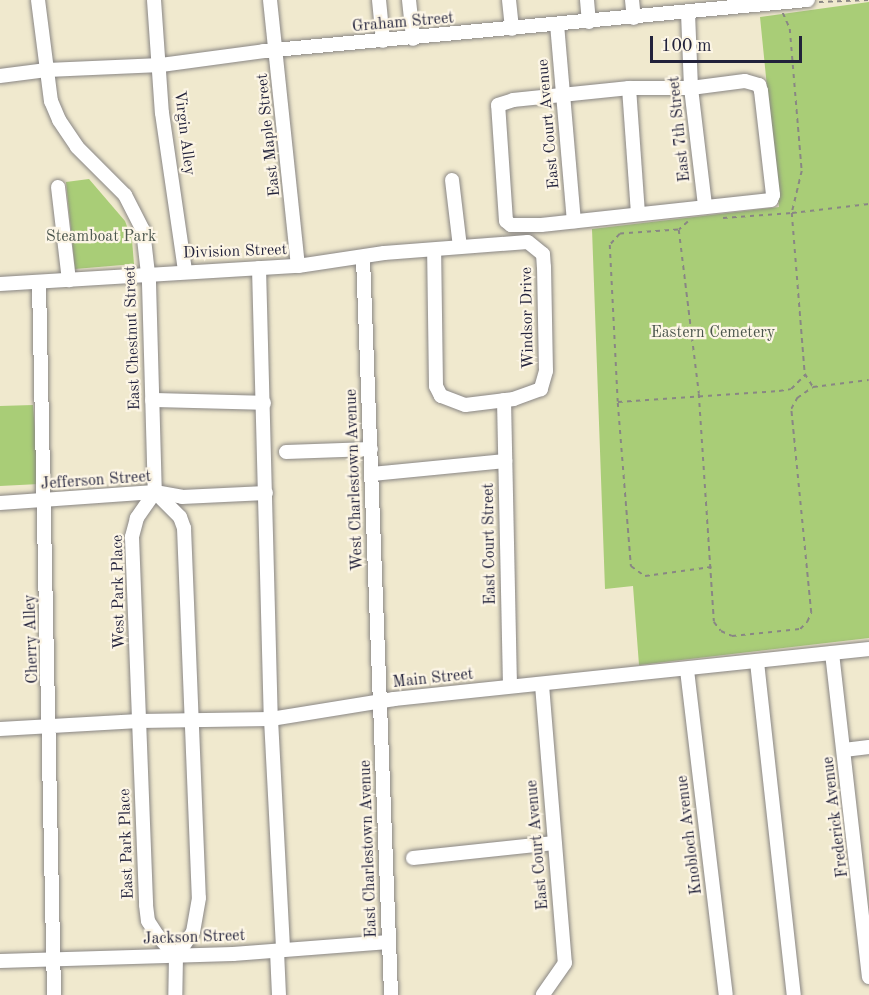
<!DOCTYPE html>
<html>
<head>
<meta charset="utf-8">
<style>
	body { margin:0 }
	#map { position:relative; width:869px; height:995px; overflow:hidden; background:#f0e9ce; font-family:"Old Standard TT",serif }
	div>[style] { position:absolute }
	.green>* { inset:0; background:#a9cd77 }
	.path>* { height:1.5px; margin-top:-0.75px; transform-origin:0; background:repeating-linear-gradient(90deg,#898684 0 4.5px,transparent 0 9px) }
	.roads { filter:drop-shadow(0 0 2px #898684) drop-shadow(0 0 2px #898684) }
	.minor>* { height:14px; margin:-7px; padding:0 7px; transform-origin:7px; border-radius:7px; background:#fff }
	span { translate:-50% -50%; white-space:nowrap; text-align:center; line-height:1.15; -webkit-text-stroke:4.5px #fcf5e5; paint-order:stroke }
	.street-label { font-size:16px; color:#22223b }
	.park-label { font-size:16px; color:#4a554d }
	.scale { position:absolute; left:650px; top:36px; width:152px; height:27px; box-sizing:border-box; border:3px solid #22223b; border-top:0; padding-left:8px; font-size:18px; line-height:21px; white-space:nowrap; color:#22223b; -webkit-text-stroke:4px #fcf5e5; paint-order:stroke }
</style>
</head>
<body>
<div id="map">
	<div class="green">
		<div style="clip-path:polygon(869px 2px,869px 638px,639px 665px,633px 586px,605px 589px,592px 229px,779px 207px,760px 17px)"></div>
		<div style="clip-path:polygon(89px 179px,125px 221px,132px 240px,134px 264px,75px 269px,66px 182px)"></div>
		<div style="clip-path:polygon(33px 405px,39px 484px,0 486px,0 406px)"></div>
	</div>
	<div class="path">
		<div style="left:819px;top:2px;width:50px;rotate:-2.3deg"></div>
		<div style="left:783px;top:13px;width:17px;rotate:66deg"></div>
		<div style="left:790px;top:29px;width:143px;rotate:85.2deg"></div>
		<div style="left:802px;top:171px;width:43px;rotate:103.4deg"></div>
		<div style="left:792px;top:213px;width:78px;rotate:-6.7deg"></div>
		<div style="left:723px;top:218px;width:69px;rotate:-4.1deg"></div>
		<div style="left:792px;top:213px;width:162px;rotate:85.4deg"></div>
		<div style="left:805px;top:374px;width:15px;rotate:58deg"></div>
		<div style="left:688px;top:222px;width:12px;rotate:138deg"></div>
		<div style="left:679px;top:230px;width:165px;rotate:83deg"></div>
		<div style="left:699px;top:394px;width:228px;rotate:86.2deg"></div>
		<div style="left:714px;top:622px;width:11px;rotate:52deg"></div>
		<div style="left:721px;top:631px;width:12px;rotate:24deg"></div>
		<div style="left:732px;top:636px;width:68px;rotate:-5.9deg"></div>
		<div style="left:800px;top:629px;width:10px;rotate:-45deg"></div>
		<div style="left:807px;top:622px;width:10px;rotate:-66deg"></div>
		<div style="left:811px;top:613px;width:205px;rotate:-95.6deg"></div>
		<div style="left:791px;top:409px;width:13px;rotate:-61deg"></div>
		<div style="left:797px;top:398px;width:19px;rotate:-35deg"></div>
		<div style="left:813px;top:387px;width:56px;rotate:-7.1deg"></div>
		<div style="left:678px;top:230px;width:58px;rotate:176.1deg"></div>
		<div style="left:620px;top:234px;width:15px;rotate:132deg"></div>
		<div style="left:610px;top:245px;width:157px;rotate:87.1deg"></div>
		<div style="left:618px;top:402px;width:161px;rotate:-3.9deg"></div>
		<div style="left:779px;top:391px;width:12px;rotate:-9deg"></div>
		<div style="left:791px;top:389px;width:20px;rotate:-45deg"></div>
		<div style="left:618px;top:403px;width:164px;rotate:85.4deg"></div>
		<div style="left:631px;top:566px;width:17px;rotate:36deg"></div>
		<div style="left:645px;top:576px;width:67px;rotate:-7.8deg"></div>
	</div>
	<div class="roads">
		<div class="minor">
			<div style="left:38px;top:0;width:102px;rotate:82.7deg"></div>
			<div style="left:51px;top:101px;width:21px;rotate:67deg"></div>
			<div style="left:59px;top:120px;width:32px;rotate:56deg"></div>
			<div style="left:77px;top:147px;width:68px;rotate:45deg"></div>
			<div style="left:125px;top:195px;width:39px;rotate:63deg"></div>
			<div style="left:143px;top:230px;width:53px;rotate:83.5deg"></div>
			<div style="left:149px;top:283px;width:209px;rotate:88.4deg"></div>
			<div style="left:154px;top:0;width:113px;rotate:86deg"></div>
			<div style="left:162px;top:113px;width:159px;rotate:81.7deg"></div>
			<div style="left:270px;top:0;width:267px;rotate:84deg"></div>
			<div style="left:379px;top:0;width:41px;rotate:84.4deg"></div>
			<div style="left:409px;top:0;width:39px;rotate:84deg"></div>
			<div style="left:509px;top:0;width:29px;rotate:84deg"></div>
			<div style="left:587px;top:0;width:22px;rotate:85deg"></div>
			<div style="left:632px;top:0;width:18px;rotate:84deg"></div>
			<div style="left:688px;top:13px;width:75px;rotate:87.7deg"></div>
			<div style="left:691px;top:88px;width:119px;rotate:83.2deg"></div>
			<div style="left:557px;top:24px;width:198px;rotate:85.1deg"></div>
			<div style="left:0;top:76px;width:47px;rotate:-7.3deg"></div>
			<div style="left:47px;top:70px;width:114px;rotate:-2.5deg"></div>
			<div style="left:161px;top:65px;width:104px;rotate:-7.7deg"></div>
			<div style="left:264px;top:51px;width:546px;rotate:-5.36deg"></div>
			<div style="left:745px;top:81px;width:15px;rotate:16deg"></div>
			<div style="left:759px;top:85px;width:6px;rotate:72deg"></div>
			<div style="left:761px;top:91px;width:105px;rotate:83.4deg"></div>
			<div style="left:773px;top:195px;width:5px;rotate:112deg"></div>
			<div style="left:771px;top:200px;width:231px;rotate:173.8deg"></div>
			<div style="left:541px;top:225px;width:30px;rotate:180deg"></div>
			<div style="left:511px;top:225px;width:6px;rotate:-141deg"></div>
			<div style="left:506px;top:221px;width:116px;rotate:-93.9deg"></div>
			<div style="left:498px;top:105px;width:16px;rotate:-18deg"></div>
			<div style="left:513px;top:100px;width:117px;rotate:-5.9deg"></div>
			<div style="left:629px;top:88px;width:62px"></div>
			<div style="left:691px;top:88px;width:54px;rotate:-7.4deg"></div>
			<div style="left:629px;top:88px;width:126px;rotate:85.9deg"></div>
			<div style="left:452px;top:180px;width:67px;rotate:83.2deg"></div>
			<div style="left:58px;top:187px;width:94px;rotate:83.3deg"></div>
			<div style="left:363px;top:258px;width:738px;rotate:87.82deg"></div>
			<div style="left:259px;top:268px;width:451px;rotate:88.5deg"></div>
			<div style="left:271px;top:719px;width:231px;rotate:87deg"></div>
			<div style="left:39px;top:283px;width:712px;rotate:88.79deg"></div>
			<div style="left:0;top:284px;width:299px;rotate:-3.5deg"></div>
			<div style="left:298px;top:266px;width:87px;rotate:-8.6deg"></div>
			<div style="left:384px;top:253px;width:144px;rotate:-4.4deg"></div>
			<div style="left:528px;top:242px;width:19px;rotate:39deg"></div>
			<div style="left:543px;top:254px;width:13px;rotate:86deg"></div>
			<div style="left:544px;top:267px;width:104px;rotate:88.9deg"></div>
			<div style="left:546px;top:371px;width:19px;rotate:106deg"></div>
			<div style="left:541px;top:389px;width:29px;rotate:160deg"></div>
			<div style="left:514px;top:399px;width:49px;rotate:173deg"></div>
			<div style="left:465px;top:405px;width:26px;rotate:-159deg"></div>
			<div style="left:441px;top:396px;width:11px;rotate:-117deg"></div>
			<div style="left:436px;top:386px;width:135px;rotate:-90.8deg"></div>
			<div style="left:152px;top:400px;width:112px;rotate:1.5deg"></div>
			<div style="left:504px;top:400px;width:286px;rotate:88.8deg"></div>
			<div style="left:286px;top:452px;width:85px;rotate:-2deg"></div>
			<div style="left:372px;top:474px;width:134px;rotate:-5.6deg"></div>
			<div style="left:155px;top:492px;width:35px;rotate:45deg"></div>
			<div style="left:180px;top:517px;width:12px;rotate:70deg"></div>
			<div style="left:184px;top:528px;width:370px;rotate:87.7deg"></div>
			<div style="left:199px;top:898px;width:35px;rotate:100deg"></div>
			<div style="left:193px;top:932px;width:29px;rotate:125deg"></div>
			<div style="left:176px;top:956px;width:39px;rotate:91deg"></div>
			<div style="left:155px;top:492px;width:32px;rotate:125deg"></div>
			<div style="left:137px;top:518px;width:20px;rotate:105deg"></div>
			<div style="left:132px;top:537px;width:368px;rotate:87.8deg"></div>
			<div style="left:146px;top:905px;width:16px;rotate:83deg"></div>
			<div style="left:148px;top:921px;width:17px;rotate:57deg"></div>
			<div style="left:157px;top:935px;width:28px;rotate:48deg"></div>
			<div style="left:0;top:503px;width:155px;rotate:-4.1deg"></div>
			<div style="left:155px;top:492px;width:27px;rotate:10deg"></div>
			<div style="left:182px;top:497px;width:84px;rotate:-2.7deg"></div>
			<div style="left:832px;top:653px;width:326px;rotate:83.5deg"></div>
			<div style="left:757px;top:662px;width:335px;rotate:83.7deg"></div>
			<div style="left:687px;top:670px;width:327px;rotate:83.2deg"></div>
			<div style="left:542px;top:685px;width:279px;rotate:85.3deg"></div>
			<div style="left:565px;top:963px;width:39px;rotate:125deg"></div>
			<div style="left:0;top:729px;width:139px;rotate:-3.3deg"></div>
			<div style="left:139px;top:721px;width:132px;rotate:-0.9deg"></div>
			<div style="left:271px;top:719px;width:125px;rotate:-9.2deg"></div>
			<div style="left:394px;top:699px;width:478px;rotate:-6deg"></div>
			<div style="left:844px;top:750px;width:25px;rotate:-7deg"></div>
			<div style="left:413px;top:858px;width:142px;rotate:-6.1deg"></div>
			<div style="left:277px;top:951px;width:44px;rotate:87.4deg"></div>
			<div style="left:0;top:961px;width:233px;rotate:-1.7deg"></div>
			<div style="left:233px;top:954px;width:156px;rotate:-4.4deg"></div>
		</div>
	</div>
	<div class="street-label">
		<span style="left:403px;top:23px;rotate:-5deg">Graham Street</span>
		<span style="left:549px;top:124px;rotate:-95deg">East Court Avenue</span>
		<span style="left:680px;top:129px;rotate:-96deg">East 7th Street</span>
		<span style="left:184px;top:133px;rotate:83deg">Virgin Alley</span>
		<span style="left:269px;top:135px;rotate:-96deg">East Maple Street</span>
		<span style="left:235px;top:252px;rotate:-2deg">Division Street</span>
		<span style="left:528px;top:318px;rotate:-91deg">Windsor Drive</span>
		<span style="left:133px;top:338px;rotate:-92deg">East Chestnut Street</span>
		<span style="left:355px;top:480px;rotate:-92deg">West Charlestown Avenue</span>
		<span style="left:96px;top:481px;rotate:-4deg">Jefferson Street</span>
		<span style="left:490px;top:544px;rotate:-91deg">East Court Street</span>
		<span style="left:119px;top:592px;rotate:-91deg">West Park Place</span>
		<span style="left:32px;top:639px;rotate:-92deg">Cherry Alley</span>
		<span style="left:433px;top:679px;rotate:-6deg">Main Street</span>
		<span style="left:836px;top:817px;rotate:-97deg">Frederick Avenue</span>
		<span style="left:690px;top:835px;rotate:-97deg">Knobloch Avenue</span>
		<span style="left:127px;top:844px;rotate:-92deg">East Park Place</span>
		<span style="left:538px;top:845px;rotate:-95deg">East Court Avenue</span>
		<span style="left:369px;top:849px;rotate:-92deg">East Charlestown Avenue</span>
		<span style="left:194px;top:938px;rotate:-2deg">Jackson Street</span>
	</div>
	<div class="park-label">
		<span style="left:101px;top:237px">Steamboat Park</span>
		<span style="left:713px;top:333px">Eastern Cemetery</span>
	</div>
	<div class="scale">100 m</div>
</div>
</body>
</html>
